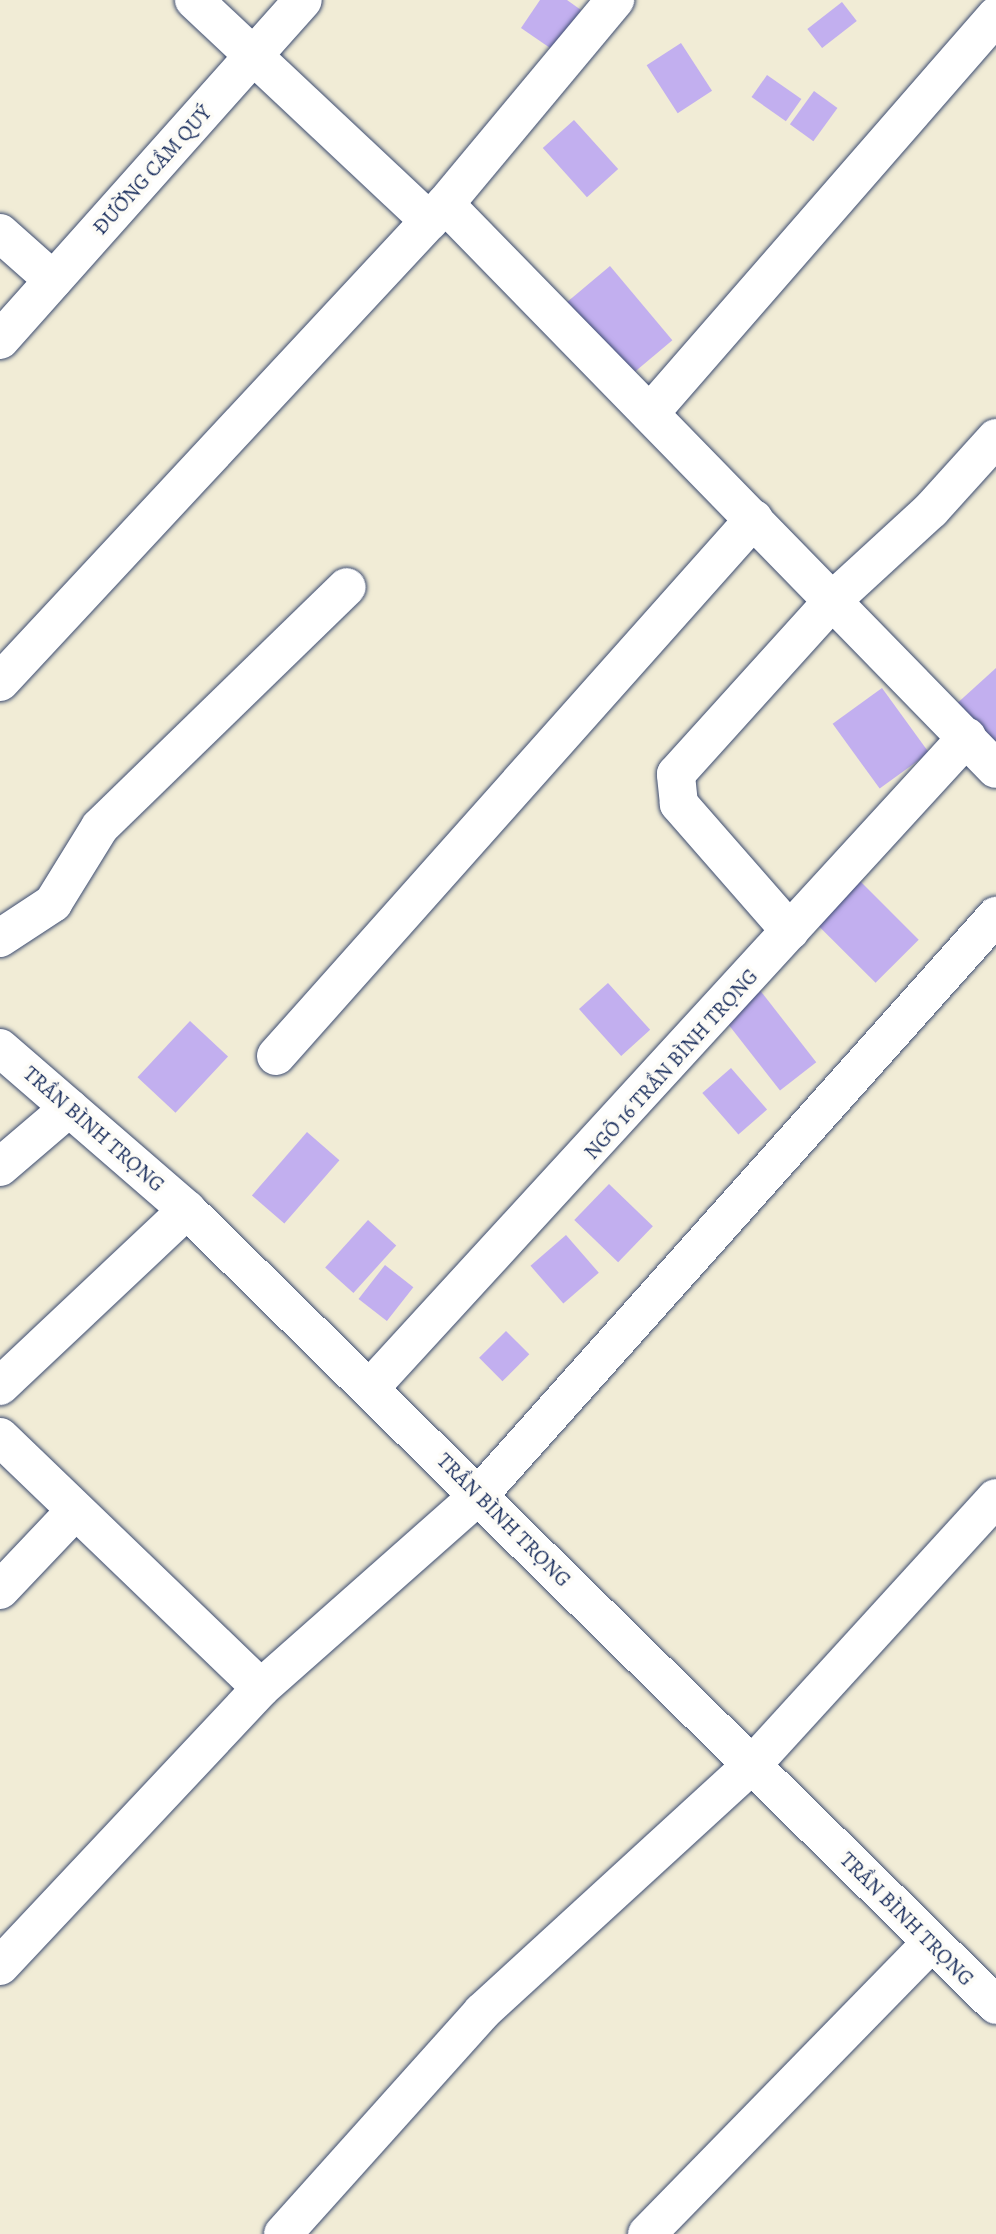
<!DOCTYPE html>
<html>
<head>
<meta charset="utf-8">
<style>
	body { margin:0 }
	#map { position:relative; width:996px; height:2234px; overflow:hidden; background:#f1ecd6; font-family:Alegreya,serif }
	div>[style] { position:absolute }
	.building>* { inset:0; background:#c2afef; transform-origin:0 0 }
	.roads { filter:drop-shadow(0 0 2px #3b4b70) drop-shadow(0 0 2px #3b4b70) }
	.minor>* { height:38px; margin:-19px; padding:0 19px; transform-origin:19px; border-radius:19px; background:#fff }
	span { translate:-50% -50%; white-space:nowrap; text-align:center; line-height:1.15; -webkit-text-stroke:7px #fdfcf7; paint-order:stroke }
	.street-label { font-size:21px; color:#1b2f5e }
</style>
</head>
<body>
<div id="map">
	<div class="building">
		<div style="clip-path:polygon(540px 0,567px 0,581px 10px,553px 50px,521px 28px)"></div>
		<div style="left:842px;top:2px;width:24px;height:44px;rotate:52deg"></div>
		<div style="left:681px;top:43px;width:57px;height:41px;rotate:57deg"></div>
		<div style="left:767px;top:75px;width:42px;height:27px;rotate:35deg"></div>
		<div style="left:814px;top:91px;width:29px;height:41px;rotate:36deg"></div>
		<div style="left:574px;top:120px;width:66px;height:42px;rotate:48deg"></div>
		<div style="left:610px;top:266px;width:97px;height:61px;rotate:50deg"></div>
		<div style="clip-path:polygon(996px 668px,996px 753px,953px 707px)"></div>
		<div style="left:882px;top:688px;width:80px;height:61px;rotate:54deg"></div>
		<div style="left:860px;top:881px;width:83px;height:61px;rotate:45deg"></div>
		<div style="left:608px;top:983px;width:63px;height:39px;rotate:48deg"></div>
		<div style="left:759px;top:989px;width:93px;height:46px;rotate:52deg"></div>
		<div style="left:190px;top:1021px;width:52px;height:77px;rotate:43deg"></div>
		<div style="left:731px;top:1068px;width:55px;height:38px;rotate:49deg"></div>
		<div style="left:307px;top:1132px;width:43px;height:84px;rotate:41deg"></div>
		<div style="left:609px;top:1184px;width:61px;height:50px;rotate:44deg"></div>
		<div style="left:368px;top:1220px;width:38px;height:64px;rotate:42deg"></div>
		<div style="left:566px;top:1235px;width:50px;height:47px;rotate:49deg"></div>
		<div style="left:385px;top:1265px;width:36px;height:43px;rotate:38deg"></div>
		<div style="left:506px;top:1331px;width:33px;height:38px;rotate:45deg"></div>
	</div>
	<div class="roads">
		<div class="minor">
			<div style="left:194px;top:0;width:323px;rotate:43.2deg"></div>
			<div style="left:445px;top:204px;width:789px;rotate:45.72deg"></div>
			<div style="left:0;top:233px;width:71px;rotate:41.6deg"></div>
			<div style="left:0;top:340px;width:455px;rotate:-48.3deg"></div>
			<div style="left:650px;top:413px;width:527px;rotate:-48.93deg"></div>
			<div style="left:0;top:682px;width:653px;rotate:-47.05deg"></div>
			<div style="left:445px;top:204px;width:266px;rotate:-50.2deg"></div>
			<div style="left:790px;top:931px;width:169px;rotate:-131.2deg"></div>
			<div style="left:679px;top:804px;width:30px;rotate:-96deg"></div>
			<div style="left:676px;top:774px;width:234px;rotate:-47.9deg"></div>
			<div style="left:833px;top:600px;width:133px;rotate:-42.6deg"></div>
			<div style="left:931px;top:510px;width:97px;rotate:-47.9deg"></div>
			<div style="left:0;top:938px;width:64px;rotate:-33.4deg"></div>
			<div style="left:53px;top:903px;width:89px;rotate:-58.3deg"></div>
			<div style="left:100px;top:827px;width:344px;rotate:-44.2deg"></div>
			<div style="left:0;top:1048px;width:247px;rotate:40.9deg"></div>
			<div style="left:187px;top:1210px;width:1134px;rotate:44.5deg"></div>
			<div style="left:276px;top:1056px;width:719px;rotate:-48.33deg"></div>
			<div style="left:0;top:1167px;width:91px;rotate:-40.5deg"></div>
			<div style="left:0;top:1386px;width:257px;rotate:-43.3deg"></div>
			<div style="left:371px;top:1387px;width:882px;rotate:-47.48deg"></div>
			<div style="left:0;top:1437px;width:362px;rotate:43.9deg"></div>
			<div style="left:0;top:1590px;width:108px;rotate:-46.5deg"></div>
			<div style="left:0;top:1966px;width:381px;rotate:-46.8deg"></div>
			<div style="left:261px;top:1688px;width:290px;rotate:-41.5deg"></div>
			<div style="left:478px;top:1496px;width:778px;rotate:-48.23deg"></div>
			<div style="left:283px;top:2234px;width:298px;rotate:-48.1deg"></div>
			<div style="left:482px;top:2012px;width:367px;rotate:-42.5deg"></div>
			<div style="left:753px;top:1764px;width:360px;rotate:-47.6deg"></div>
			<div style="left:647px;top:2234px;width:405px;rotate:-45.7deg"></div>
		</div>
	</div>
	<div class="street-label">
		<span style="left:152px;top:170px;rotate:-48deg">ĐƯỜNG CẦM QUÝ</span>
		<span style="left:671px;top:1064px;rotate:-48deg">NGÕ 16 TRẦN BÌNH TRỌNG</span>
		<span style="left:94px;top:1129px;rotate:41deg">TRẦN BÌNH TRỌNG</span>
		<span style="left:504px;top:1520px;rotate:45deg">TRẦN BÌNH TRỌNG</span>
		<span style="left:907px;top:1919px;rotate:45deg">TRẦN BÌNH TRỌNG</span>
	</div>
</div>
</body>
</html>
